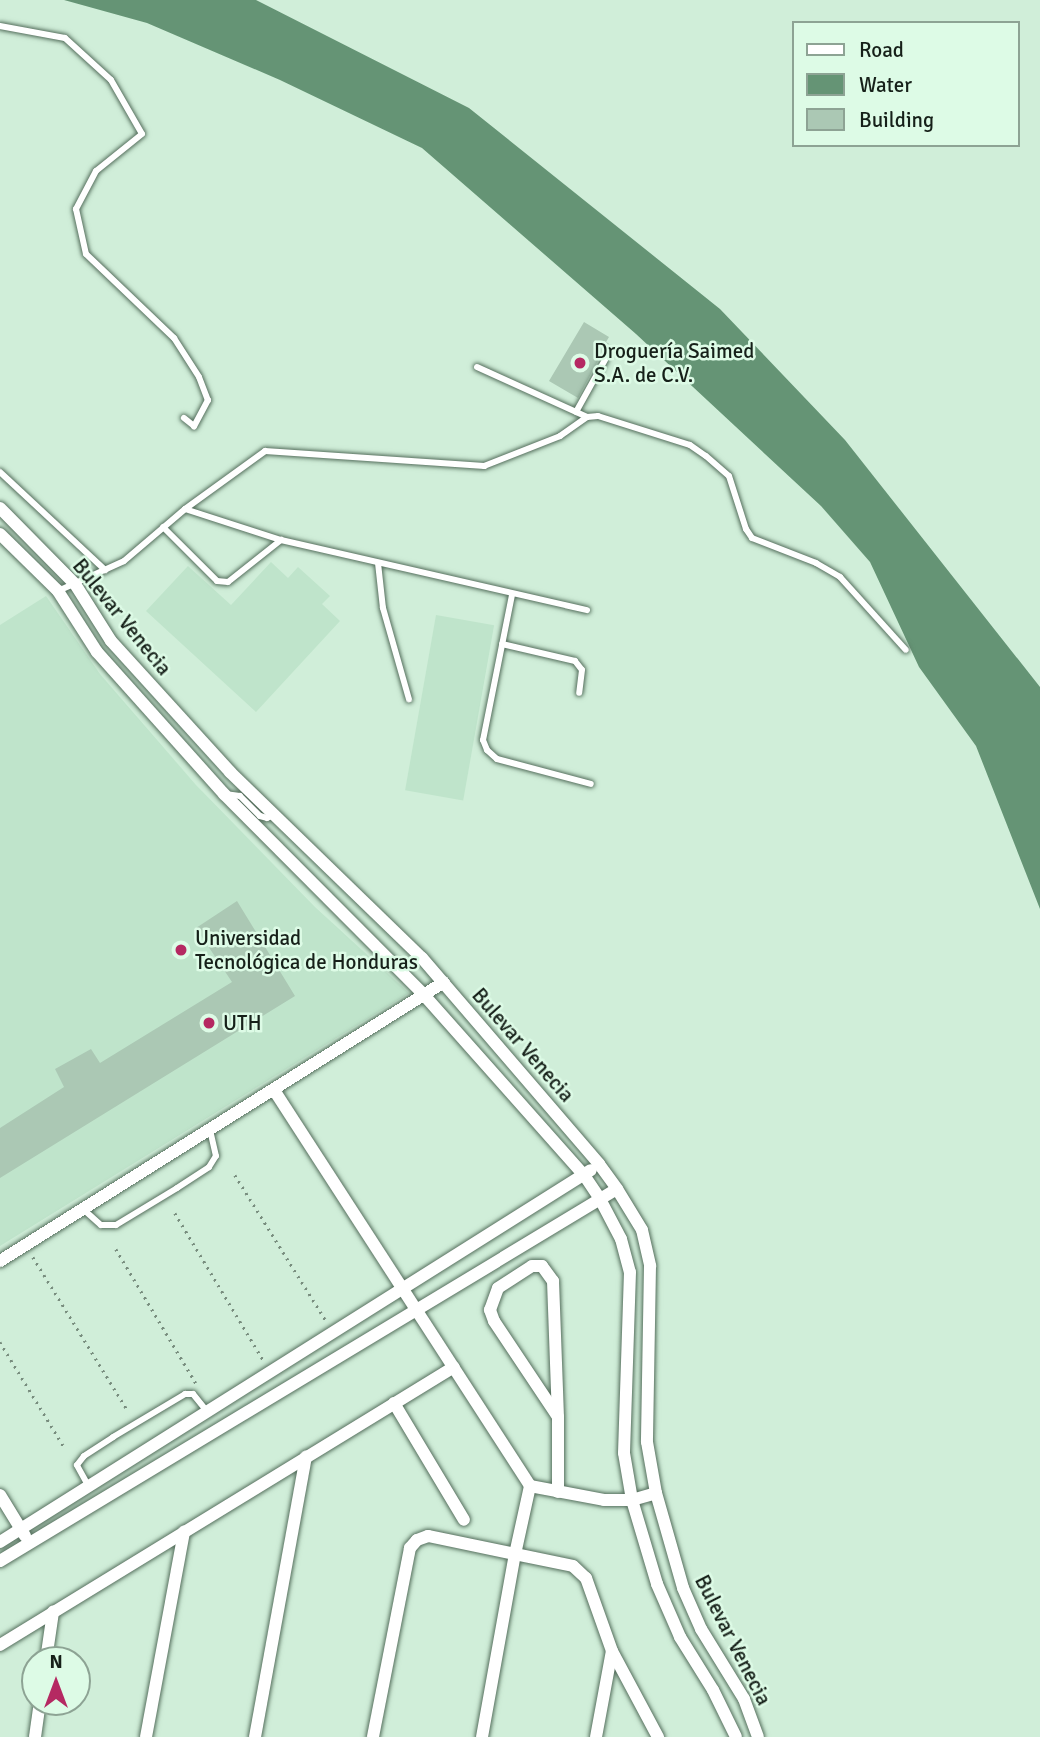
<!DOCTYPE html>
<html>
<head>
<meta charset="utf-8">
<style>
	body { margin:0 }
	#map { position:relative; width:1040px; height:1737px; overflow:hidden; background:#d0eed9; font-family:Signika,sans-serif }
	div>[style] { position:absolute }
	.built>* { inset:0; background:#bfe4cb; transform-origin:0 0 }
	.water>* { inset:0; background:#659475 }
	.building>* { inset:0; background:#abc8b4 }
	.path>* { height:2.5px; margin-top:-1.25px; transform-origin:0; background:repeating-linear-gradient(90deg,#788d7e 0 2px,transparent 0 7px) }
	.roads { filter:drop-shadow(0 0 2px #556f5d) drop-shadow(0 0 2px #556f5d) }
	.lane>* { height:6px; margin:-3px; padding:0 3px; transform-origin:3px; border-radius:3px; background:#fff }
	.street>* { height:12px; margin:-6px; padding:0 6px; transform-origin:6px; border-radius:6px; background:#fff }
	.dots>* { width:19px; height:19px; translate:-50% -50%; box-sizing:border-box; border:4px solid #ddfbe6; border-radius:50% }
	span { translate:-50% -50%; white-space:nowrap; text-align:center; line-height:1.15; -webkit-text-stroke:5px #ddfbe6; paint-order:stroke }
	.poi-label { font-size:21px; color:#162019 }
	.left { translate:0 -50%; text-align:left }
	.street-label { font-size:21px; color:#162019 }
	.legend { position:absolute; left:792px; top:21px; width:228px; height:126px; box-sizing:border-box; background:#ddfbe6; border:2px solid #8da394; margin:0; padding:9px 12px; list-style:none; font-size:21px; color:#162019 }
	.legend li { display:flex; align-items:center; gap:14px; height:35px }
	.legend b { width:35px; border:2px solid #8da394 }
	.north { position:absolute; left:21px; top:1646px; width:70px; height:70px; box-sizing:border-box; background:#ddfbe6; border:2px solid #8da394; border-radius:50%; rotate:0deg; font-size:19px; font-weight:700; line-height:28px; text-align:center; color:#162019 }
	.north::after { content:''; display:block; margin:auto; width:24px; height:32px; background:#b52962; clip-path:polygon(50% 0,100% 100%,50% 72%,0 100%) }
</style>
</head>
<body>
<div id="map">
	<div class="built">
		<div style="clip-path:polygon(271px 562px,288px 578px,298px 567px,330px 596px,322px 604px,340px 621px,256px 712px,146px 611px,188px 566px,231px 605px)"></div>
		<div style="clip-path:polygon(46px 596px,100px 674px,196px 785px,315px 907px,409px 993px,0 1246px,0 625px)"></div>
		<div style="left:436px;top:615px;width:59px;height:178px;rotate:10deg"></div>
	</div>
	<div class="water">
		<div style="clip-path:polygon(64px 0,256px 0,469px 108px,720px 309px,845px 440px,1040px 687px,1040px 909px,976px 746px,919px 667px,870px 562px,821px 506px,636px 334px,422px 148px,280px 80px,147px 23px)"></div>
	</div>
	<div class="building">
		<div style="clip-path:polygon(584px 322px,609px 337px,606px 342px,611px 345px,600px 357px,578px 398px,549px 381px)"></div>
		<div style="clip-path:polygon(237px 901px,295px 996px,0 1178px,0 1128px,64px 1087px,55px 1069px,91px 1049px,100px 1063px,232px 982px,196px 928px)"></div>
	</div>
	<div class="path">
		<div style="left:235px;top:1175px;width:173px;rotate:58deg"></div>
		<div style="left:175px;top:1213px;width:173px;rotate:59deg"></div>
		<div style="left:116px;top:1249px;width:156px;rotate:59.2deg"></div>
		<div style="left:33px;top:1257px;width:179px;rotate:58.3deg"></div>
		<div style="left:0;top:1342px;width:123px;rotate:58.6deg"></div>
	</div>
	<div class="roads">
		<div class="lane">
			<div style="left:0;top:26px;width:66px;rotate:10.5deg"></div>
			<div style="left:65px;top:38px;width:62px;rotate:42.4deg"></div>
			<div style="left:111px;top:80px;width:62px;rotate:60.1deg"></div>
			<div style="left:142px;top:134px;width:59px;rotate:141.2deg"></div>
			<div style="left:96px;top:171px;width:43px;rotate:117.8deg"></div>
			<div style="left:76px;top:209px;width:46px;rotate:77.5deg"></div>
			<div style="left:86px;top:254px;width:122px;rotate:43.7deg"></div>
			<div style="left:174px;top:338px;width:46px;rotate:57.3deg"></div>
			<div style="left:199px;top:377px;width:25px;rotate:69deg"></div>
			<div style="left:208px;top:400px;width:30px;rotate:118deg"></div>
			<div style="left:194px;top:426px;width:13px;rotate:-141deg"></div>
			<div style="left:477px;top:367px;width:121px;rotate:24.4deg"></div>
			<div style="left:576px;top:412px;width:60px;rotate:-60.9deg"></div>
			<div style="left:0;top:472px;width:144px;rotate:43deg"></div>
			<div style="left:185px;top:509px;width:101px;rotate:17.9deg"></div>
			<div style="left:281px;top:540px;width:314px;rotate:12.9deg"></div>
			<div style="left:163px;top:527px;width:76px;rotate:45deg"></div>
			<div style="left:217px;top:581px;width:11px;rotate:5deg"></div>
			<div style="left:228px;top:582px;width:68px;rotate:-38.4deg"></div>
			<div style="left:378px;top:563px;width:45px;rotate:83.7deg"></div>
			<div style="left:383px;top:608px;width:95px;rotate:74.1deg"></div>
			<div style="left:58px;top:591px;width:72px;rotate:-24.4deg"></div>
			<div style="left:124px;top:561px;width:80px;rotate:-40.4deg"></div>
			<div style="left:185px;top:509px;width:99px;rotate:-35.9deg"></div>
			<div style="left:265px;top:451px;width:220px;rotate:3.9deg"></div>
			<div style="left:484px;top:466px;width:82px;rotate:-21.5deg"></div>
			<div style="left:560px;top:436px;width:33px;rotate:-35deg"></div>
			<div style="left:587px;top:417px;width:11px;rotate:-5deg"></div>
			<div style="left:598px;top:416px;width:96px;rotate:17.5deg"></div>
			<div style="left:690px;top:445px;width:19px;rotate:35deg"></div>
			<div style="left:706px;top:456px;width:30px;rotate:41deg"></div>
			<div style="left:729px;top:476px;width:56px;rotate:72.2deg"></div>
			<div style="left:746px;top:529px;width:11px;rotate:56deg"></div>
			<div style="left:752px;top:538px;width:69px;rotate:21.3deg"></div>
			<div style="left:816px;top:563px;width:28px;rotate:30deg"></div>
			<div style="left:840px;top:577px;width:98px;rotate:47.9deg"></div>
			<div style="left:512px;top:595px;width:148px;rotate:101.3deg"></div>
			<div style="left:483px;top:740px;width:11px;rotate:68deg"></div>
			<div style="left:487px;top:750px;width:13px;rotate:42deg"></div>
			<div style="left:497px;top:759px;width:97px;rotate:14.9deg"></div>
			<div style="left:502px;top:644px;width:75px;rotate:13.1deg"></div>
			<div style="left:575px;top:661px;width:11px;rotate:52deg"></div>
			<div style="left:582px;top:670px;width:23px;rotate:97deg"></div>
			<div style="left:225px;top:794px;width:15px;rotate:8deg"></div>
			<div style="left:240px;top:796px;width:28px;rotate:45deg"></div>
			<div style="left:260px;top:816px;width:7px;rotate:16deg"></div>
			<div style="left:267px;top:818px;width:7px;rotate:-27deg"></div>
			<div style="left:83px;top:1209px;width:24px;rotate:42deg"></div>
			<div style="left:101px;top:1225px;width:15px"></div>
			<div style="left:116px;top:1225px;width:71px;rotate:-31.2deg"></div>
			<div style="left:177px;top:1188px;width:38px;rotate:-33deg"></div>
			<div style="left:209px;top:1167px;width:13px;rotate:-58deg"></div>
			<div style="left:216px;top:1156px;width:27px;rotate:-103deg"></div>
			<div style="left:89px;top:1487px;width:25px;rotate:-119deg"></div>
			<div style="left:77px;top:1465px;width:11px;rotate:-52deg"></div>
			<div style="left:84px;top:1456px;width:35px;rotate:-33deg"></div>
			<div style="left:113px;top:1437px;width:84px;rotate:-30.8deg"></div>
			<div style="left:185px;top:1394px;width:8px"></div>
			<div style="left:193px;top:1394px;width:22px;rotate:51deg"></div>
		</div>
		<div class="street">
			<div style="left:0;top:508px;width:107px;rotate:45.4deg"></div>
			<div style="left:75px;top:584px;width:67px;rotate:57.7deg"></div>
			<div style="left:111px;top:641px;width:177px;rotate:47.7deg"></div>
			<div style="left:230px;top:772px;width:267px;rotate:44.1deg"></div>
			<div style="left:422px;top:958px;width:272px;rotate:49.3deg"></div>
			<div style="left:599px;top:1164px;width:31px;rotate:54deg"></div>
			<div style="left:617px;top:1189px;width:48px;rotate:58.6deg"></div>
			<div style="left:642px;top:1230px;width:37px;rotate:77deg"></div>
			<div style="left:650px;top:1266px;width:176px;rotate:91deg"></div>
			<div style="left:647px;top:1442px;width:52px;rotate:80deg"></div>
			<div style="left:656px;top:1493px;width:99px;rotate:74.1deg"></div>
			<div style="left:683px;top:1588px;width:45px;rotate:66.3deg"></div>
			<div style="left:701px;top:1629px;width:82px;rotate:58.4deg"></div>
			<div style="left:744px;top:1699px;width:40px;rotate:69.8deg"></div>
			<div style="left:0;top:534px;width:81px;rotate:44.5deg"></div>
			<div style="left:58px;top:591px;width:72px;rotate:57.4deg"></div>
			<div style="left:97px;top:652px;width:191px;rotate:48.2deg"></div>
			<div style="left:224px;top:794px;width:284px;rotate:45.1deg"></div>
			<div style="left:424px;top:995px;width:241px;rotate:48.4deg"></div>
			<div style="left:584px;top:1175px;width:29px;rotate:56deg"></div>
			<div style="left:600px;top:1199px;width:45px;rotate:62.3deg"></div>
			<div style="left:621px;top:1239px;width:34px;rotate:75deg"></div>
			<div style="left:630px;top:1272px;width:181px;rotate:91.9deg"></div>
			<div style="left:624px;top:1453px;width:48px;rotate:80.3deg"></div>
			<div style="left:632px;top:1500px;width:88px;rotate:73.4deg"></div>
			<div style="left:657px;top:1584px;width:58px;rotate:66.5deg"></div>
			<div style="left:680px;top:1637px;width:62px;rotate:58.1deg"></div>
			<div style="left:713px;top:1690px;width:52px;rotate:63.9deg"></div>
			<div style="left:274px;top:1090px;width:472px;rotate:57.1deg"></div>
			<div style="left:530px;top:1486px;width:70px;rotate:102.4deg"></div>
			<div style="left:515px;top:1554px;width:89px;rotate:-168.3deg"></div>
			<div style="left:428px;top:1536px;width:12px;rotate:160deg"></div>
			<div style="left:417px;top:1540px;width:11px;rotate:131deg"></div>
			<div style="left:410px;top:1548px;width:193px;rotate:101.1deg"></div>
			<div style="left:0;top:1261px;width:524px;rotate:-32.14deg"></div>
			<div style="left:394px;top:1403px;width:136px;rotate:59.1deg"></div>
			<div style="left:558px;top:1417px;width:115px;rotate:-123.7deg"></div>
			<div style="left:494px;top:1321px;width:12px;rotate:-110deg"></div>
			<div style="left:490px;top:1310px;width:23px;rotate:-70deg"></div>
			<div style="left:498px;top:1288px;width:40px;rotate:-32.9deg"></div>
			<div style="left:532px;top:1266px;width:10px"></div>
			<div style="left:542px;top:1266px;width:19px;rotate:54deg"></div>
			<div style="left:553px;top:1281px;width:136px;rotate:87.9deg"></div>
			<div style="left:558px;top:1417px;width:75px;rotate:90deg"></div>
			<div style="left:530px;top:1486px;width:75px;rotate:10.7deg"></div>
			<div style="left:604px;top:1500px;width:28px"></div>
			<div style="left:632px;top:1500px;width:25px;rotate:-16deg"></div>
			<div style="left:0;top:1495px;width:48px;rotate:58.6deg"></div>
			<div style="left:0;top:1542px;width:698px;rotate:-32.19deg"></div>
			<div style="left:0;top:1561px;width:720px;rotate:-31.09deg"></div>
			<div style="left:0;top:1645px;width:532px;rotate:-31.48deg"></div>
			<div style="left:46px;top:1660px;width:49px;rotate:-81.7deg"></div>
			<div style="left:35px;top:1737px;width:35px;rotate:-82deg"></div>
			<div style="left:146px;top:1737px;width:209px;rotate:-79.5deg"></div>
			<div style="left:255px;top:1737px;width:285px;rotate:-79.7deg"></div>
			<div style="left:482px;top:1737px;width:186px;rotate:-79.8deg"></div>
			<div style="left:515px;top:1554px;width:59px;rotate:11.7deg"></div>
			<div style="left:573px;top:1566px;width:18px;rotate:43deg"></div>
			<div style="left:586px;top:1578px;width:77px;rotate:70.4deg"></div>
			<div style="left:612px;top:1651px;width:98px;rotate:61.9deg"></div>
			<div style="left:596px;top:1737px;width:87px;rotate:-79.5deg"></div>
		</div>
	</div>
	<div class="dots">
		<div style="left:580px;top:363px;background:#b52962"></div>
		<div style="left:181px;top:950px;background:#b52962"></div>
		<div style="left:209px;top:1023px;background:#b52962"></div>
	</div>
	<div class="poi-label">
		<span class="left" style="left:594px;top:363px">Droguería Saimed<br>S.A. de C.V.</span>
		<span class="left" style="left:195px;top:950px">Universidad<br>Tecnológica de Honduras</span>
		<span class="left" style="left:223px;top:1023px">UTH</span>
	</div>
	<div class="street-label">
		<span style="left:122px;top:617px;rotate:51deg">Bulevar Venecia</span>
		<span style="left:523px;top:1045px;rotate:49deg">Bulevar Venecia</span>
		<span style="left:733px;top:1640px;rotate:63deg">Bulevar Venecia</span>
	</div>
	<ul class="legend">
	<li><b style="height:9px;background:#fff"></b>Road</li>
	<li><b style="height:19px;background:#659475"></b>Water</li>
	<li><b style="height:19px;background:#abc8b4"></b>Building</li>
	</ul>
	<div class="north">N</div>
</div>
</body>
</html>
